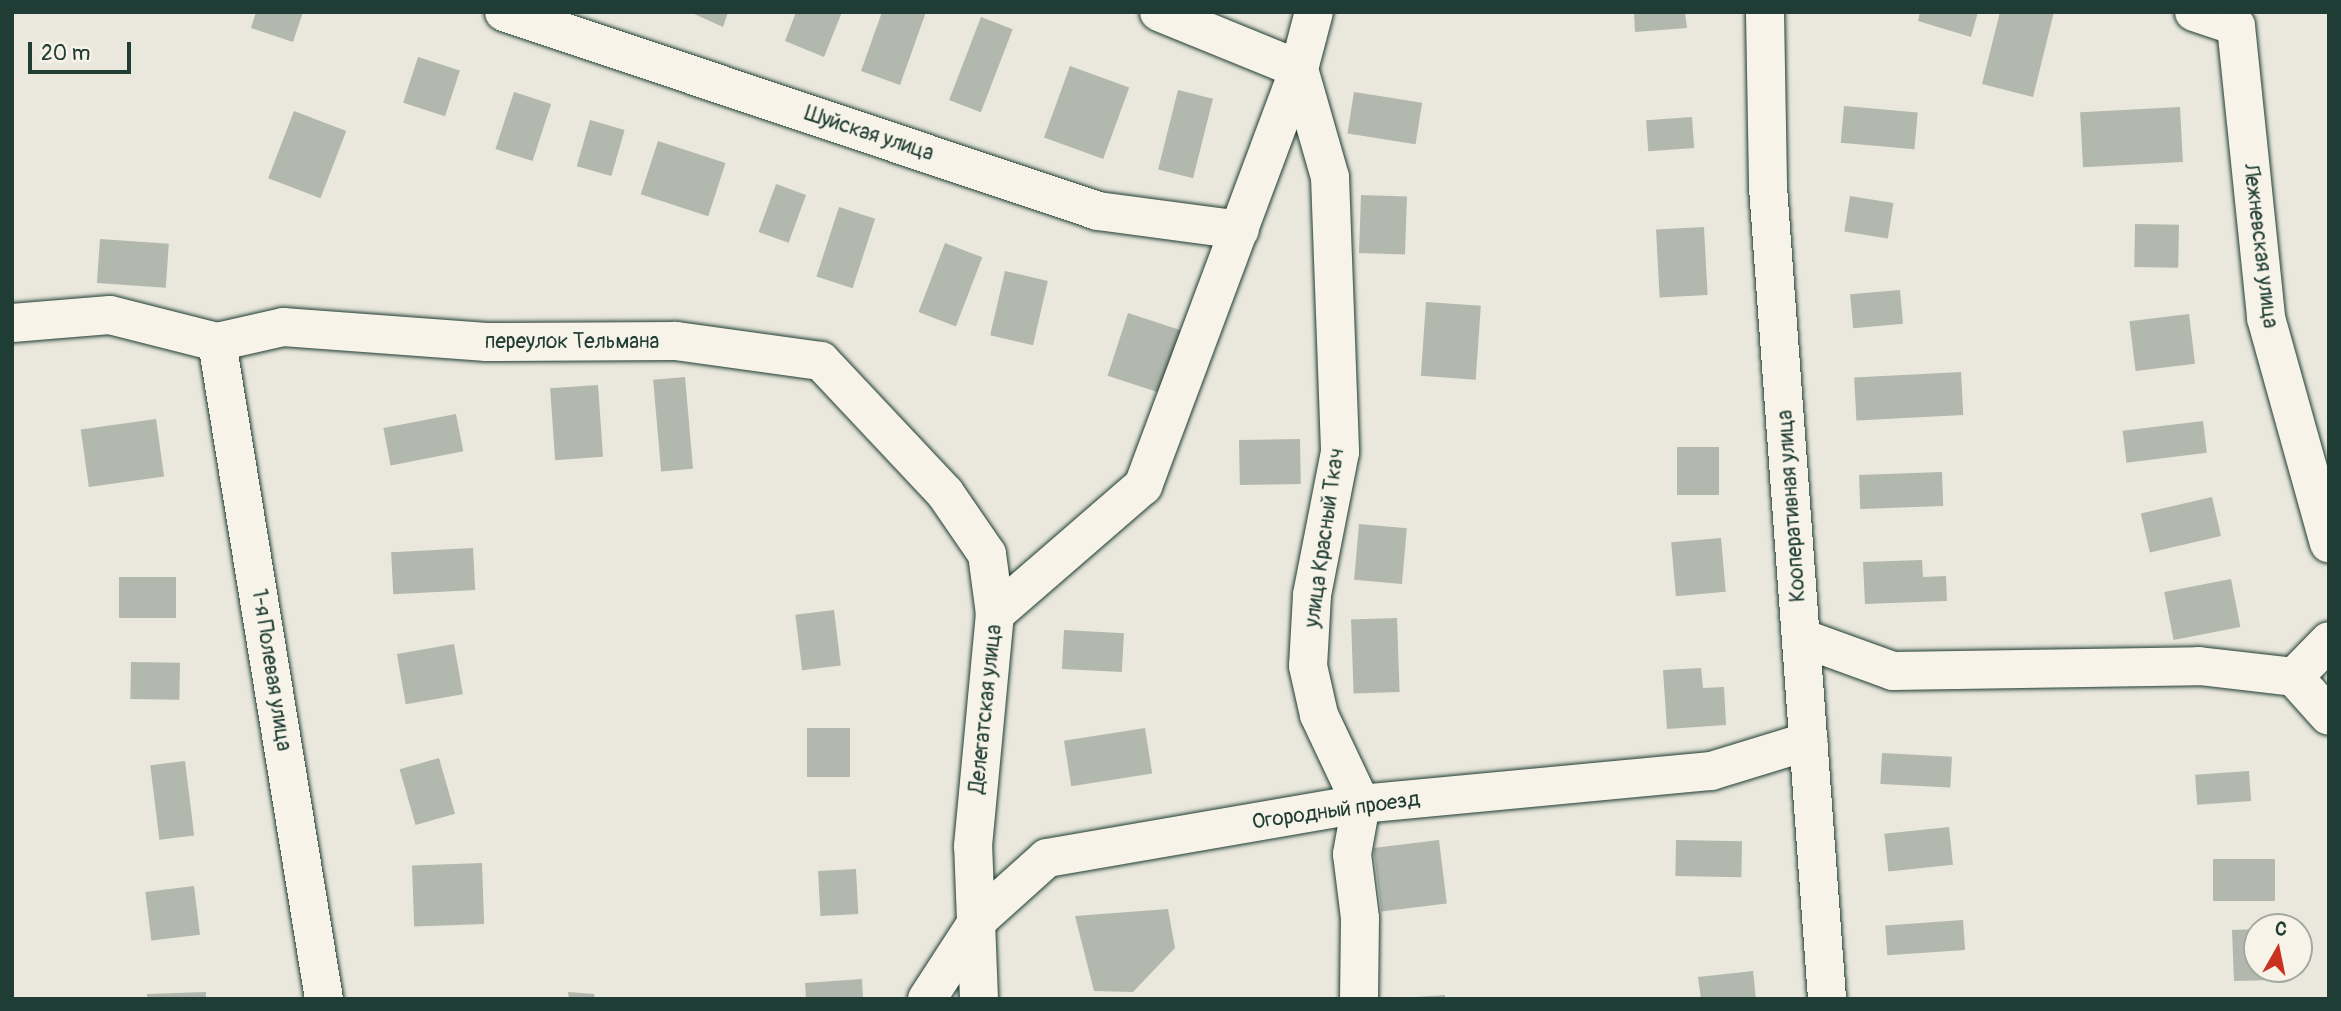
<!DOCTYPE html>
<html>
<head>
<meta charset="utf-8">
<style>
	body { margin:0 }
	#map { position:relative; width:2341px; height:1011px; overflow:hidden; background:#eae8dd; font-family:Pangolin,sans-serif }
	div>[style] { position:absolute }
	.building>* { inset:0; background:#b2b8ae; transform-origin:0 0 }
	.roads { filter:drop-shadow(0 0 2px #1f3d34) drop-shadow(0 0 2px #1f3d34) }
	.minor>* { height:38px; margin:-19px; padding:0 19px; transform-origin:19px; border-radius:19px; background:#f7f3e8 }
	span { translate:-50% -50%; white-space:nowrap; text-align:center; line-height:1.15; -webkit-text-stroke:5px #f7f3e8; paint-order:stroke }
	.street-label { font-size:21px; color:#1f3d34 }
	.frame { position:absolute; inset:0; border:14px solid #1f3d34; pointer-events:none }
	.north { position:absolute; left:2243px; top:913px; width:70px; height:70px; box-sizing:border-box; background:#f7f3e8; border:2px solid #a1aaa0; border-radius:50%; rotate:9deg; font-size:19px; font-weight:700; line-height:28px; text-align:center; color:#1f3d34 }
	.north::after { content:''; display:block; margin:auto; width:24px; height:32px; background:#c8321e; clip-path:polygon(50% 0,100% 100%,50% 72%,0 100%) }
	.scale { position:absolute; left:28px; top:42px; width:103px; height:32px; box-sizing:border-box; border:4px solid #1f3d34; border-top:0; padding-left:9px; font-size:21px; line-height:24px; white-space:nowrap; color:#1f3d34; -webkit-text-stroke:5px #f7f3e8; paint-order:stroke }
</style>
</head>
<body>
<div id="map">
	<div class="building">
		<div style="clip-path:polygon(256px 12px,303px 12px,293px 42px,251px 28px)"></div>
		<div style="clip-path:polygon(690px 12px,728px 12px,723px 27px)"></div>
		<div style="clip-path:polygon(796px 12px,842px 12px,824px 57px,785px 41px)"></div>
		<div style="clip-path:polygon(882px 12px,926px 12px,900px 85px,861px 71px)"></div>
		<div style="clip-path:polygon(1634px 12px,1685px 12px,1687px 28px,1635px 32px)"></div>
		<div style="clip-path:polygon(1920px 12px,1978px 12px,1971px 37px,1918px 21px)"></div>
		<div style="clip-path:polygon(2000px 12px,2054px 12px,2033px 97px,1982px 84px)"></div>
		<div style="left:981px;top:17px;width:34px;height:89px;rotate:21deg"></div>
		<div style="left:418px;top:57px;width:44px;height:48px;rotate:18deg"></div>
		<div style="left:1070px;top:66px;width:63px;height:76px;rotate:20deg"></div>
		<div style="left:1178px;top:90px;width:36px;height:82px;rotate:14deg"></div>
		<div style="left:514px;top:92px;width:39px;height:60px;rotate:18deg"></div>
		<div style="left:1354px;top:92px;width:69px;height:42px;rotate:9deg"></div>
		<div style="left:1844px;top:106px;width:74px;height:37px;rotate:5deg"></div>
		<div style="left:2180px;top:107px;width:55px;height:100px;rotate:87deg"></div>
		<div style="left:294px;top:111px;width:56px;height:72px;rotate:21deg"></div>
		<div style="left:1692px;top:117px;width:31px;height:46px;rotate:86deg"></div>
		<div style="left:590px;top:120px;width:36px;height:48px;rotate:16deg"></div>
		<div style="left:658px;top:141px;width:71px;height:56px;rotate:18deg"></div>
		<div style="left:776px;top:184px;width:32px;height:51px;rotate:20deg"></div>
		<div style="left:1361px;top:195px;width:46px;height:58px;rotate:2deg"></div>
		<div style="left:1850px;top:196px;width:44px;height:36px;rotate:9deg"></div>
		<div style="left:839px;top:207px;width:38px;height:73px;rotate:18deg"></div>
		<div style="left:2135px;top:224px;width:44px;height:43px;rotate:1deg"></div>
		<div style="left:1704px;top:227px;width:68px;height:48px;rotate:87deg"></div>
		<div style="left:100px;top:239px;width:69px;height:44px;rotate:4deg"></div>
		<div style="left:945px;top:243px;width:40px;height:74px;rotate:21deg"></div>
		<div style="left:1005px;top:271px;width:44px;height:66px;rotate:13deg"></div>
		<div style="left:1900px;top:290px;width:34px;height:50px;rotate:85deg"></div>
		<div style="left:1426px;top:302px;width:55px;height:74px;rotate:4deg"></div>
		<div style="left:1128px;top:313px;width:66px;height:66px;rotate:18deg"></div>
		<div style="left:2189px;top:314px;width:50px;height:60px;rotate:83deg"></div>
		<div style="left:1961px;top:372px;width:43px;height:107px;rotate:87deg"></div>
		<div style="left:685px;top:377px;width:92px;height:32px;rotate:85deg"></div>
		<div style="left:598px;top:385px;width:72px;height:48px;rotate:86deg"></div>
		<div style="left:456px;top:414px;width:38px;height:74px;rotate:79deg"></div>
		<div style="left:156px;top:419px;width:58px;height:76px;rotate:82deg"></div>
		<div style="left:2203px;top:421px;width:32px;height:81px;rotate:83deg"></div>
		<div style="left:1300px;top:439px;width:45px;height:61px;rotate:89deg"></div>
		<div style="left:1677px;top:447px;width:42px;height:48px"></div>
		<div style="left:1942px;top:472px;width:34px;height:83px;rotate:88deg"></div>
		<div style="left:2212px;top:497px;width:40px;height:73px;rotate:77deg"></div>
		<div style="left:1359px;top:524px;width:48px;height:56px;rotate:5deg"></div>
		<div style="left:1721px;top:538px;width:54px;height:50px;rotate:85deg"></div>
		<div style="left:473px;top:548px;width:42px;height:82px;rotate:87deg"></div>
		<div style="clip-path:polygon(1922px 560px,1923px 577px,1946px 576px,1947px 601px,1865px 604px,1863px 562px)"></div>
		<div style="left:119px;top:577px;width:57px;height:41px"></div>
		<div style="left:2231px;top:579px;width:49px;height:68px;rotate:79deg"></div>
		<div style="left:834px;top:610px;width:56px;height:39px;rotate:83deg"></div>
		<div style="left:1397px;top:618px;width:74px;height:46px;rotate:88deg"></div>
		<div style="left:1064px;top:630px;width:60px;height:39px;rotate:3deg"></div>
		<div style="left:454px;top:644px;width:51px;height:58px;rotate:80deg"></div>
		<div style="left:131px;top:662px;width:49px;height:37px;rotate:1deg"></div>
		<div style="clip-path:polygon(1701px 668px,1703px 688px,1724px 687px,1726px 725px,1667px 729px,1663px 670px)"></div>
		<div style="left:807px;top:728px;width:43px;height:49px"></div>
		<div style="left:1145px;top:728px;width:46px;height:82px;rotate:81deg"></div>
		<div style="left:1882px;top:753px;width:70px;height:31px;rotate:3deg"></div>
		<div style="left:439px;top:758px;width:58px;height:41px;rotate:74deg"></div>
		<div style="left:185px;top:761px;width:75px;height:35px;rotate:83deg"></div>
		<div style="left:2249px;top:771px;width:30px;height:54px;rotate:86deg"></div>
		<div style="left:1949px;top:827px;width:38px;height:65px;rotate:84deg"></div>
		<div style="left:1439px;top:840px;width:64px;height:66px;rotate:83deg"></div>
		<div style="left:1676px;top:840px;width:66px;height:36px;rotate:1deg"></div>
		<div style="left:2213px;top:859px;width:62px;height:42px"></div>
		<div style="left:482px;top:863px;width:61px;height:70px;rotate:88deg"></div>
		<div style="left:856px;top:869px;width:45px;height:38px;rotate:87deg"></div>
		<div style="left:194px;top:886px;width:49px;height:49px;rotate:83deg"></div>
		<div style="clip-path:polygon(1168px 909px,1175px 948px,1133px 992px,1094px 991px,1075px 916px)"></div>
		<div style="left:1963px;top:920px;width:30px;height:78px;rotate:86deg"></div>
		<div style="clip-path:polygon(2257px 929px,2257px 969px,2275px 969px,2276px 980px,2234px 981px,2232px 930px)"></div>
		<div style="clip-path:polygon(1753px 971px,1756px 999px,1701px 999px,1698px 977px)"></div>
		<div style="clip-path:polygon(862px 979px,863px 999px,806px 999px,805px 983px)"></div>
		<div style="clip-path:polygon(206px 992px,206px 999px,147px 999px,147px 994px)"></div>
		<div style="clip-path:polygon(568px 992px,594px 994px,595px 999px,569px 999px)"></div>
		<div style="clip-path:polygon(1445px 995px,1445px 999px,1416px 999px,1416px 997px)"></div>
	</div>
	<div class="roads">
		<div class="minor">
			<div style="left:504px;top:12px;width:626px;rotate:18.52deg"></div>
			<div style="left:1098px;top:211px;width:143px;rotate:7.6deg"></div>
			<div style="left:1159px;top:12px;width:151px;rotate:22.2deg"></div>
			<div style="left:1299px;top:69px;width:112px;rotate:74deg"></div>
			<div style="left:1330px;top:177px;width:275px;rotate:87.9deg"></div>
			<div style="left:1340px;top:452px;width:146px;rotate:101.1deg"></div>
			<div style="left:1312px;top:595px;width:71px;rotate:93.2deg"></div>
			<div style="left:1308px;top:666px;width:50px;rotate:77.3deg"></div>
			<div style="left:1319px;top:715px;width:98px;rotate:64.7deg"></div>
			<div style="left:1361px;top:804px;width:51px;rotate:100.2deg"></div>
			<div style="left:1352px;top:854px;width:64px;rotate:82.9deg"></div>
			<div style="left:1360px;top:918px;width:81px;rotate:90.7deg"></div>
			<div style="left:1765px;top:12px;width:175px;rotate:89deg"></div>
			<div style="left:1768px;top:187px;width:814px;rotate:85.84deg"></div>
			<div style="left:2194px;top:12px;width:44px;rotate:18.4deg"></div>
			<div style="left:2236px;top:26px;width:294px;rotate:84.1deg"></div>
			<div style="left:2266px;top:318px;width:234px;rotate:74.4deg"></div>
			<div style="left:12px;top:323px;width:98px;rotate:-4.7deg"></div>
			<div style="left:110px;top:315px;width:110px;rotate:14.2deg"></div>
			<div style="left:217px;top:342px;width:68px;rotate:-12.8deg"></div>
			<div style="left:283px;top:327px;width:204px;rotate:4.2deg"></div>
			<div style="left:486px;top:342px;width:190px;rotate:-0.3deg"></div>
			<div style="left:676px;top:341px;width:146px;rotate:7.9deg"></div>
			<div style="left:821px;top:361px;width:181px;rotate:46.8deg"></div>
			<div style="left:945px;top:493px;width:74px;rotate:55.5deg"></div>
			<div style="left:987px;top:554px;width:61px;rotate:82.4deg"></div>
			<div style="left:217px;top:342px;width:666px;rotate:80.75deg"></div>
			<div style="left:1802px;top:638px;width:97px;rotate:19.9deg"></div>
			<div style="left:1893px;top:671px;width:306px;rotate:-0.9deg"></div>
			<div style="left:2199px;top:666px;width:96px;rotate:6.6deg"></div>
			<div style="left:2294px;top:677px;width:52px;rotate:48.1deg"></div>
			<div style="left:2294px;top:677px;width:50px;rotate:-45.8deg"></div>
			<div style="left:927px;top:999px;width:95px;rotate:-57deg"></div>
			<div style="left:979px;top:919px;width:91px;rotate:-41.9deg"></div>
			<div style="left:1047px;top:858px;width:319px;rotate:-9.8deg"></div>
			<div style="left:1361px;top:804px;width:352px;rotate:-5.4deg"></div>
			<div style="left:1711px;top:771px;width:102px;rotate:-17deg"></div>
			<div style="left:979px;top:999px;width:153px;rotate:-92.2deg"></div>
			<div style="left:973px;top:846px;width:233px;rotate:-84.6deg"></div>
			<div style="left:995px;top:614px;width:196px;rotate:-40.9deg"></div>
			<div style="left:1143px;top:486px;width:445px;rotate:-69.5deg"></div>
			<div style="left:1299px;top:69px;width:59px;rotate:-75.3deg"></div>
		</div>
	</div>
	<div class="street-label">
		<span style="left:869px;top:134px;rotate:18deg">Шуйская улица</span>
		<span style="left:2260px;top:246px;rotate:83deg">Лежневская улица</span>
		<span style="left:572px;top:342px">переулок Тельмана</span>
		<span style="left:1792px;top:506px;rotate:-94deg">Кооперативная улица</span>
		<span style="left:1325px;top:538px;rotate:-82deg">улица Красный Ткач</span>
		<span style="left:271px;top:670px;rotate:81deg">1-я Полевая улица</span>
		<span style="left:986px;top:709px;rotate:-84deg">Делегатская улица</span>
		<span style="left:1336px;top:811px;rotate:-8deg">Огородный проезд</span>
	</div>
	<div class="frame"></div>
	<div class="north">С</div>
	<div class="scale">20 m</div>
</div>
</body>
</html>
